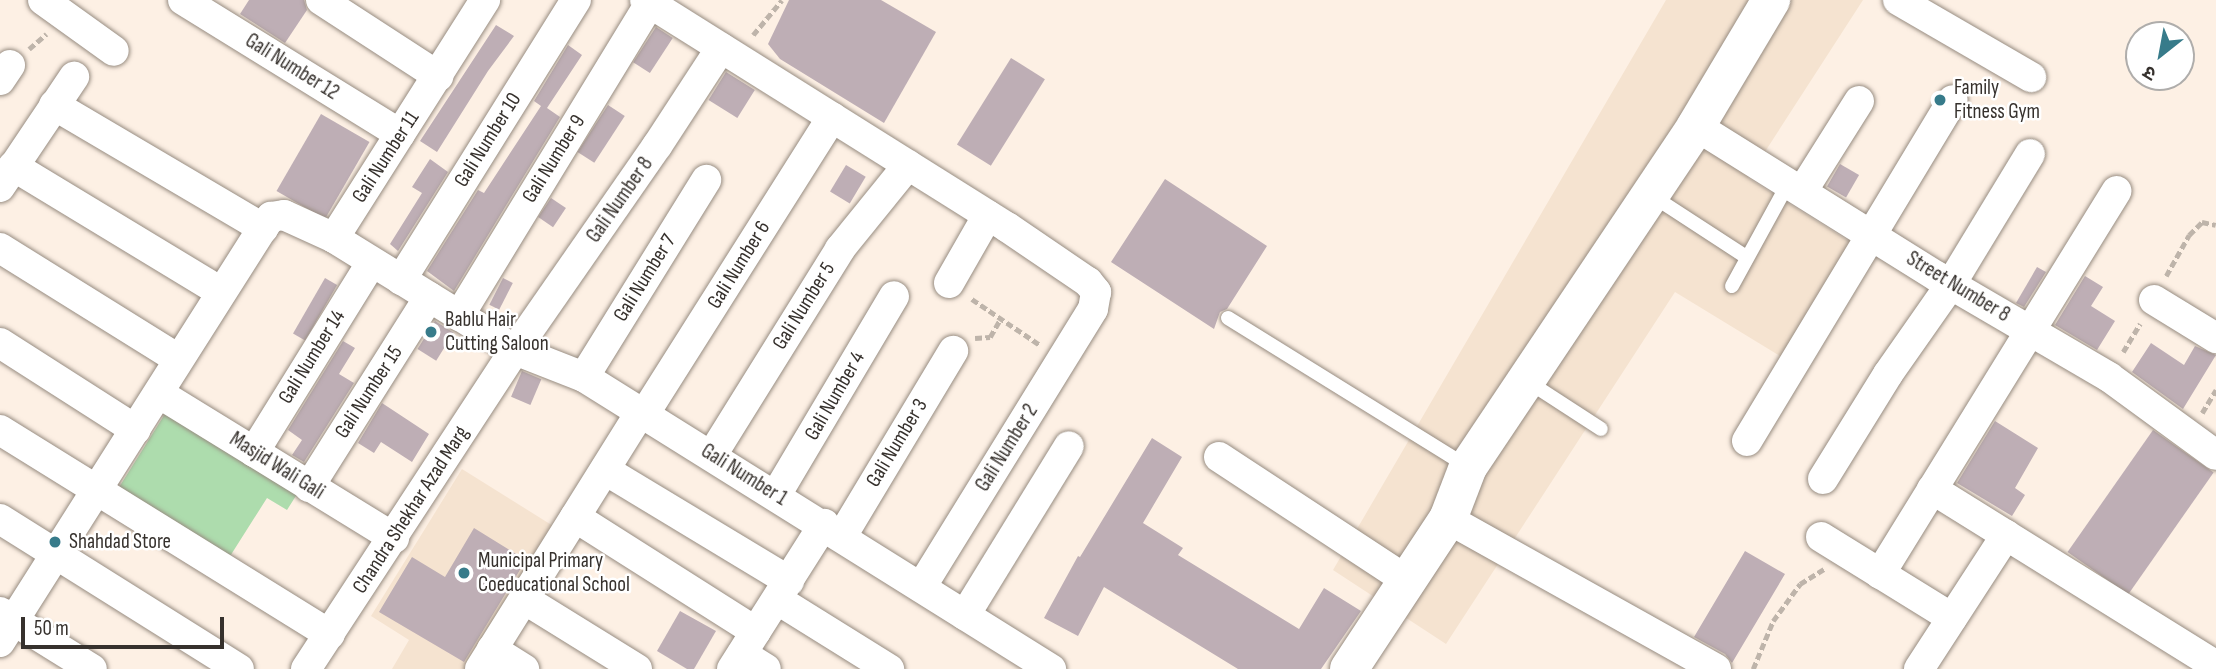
<!DOCTYPE html>
<html>
<head>
<meta charset="utf-8">
<style>
	body { margin:0 }
	#map { position:relative; width:2216px; height:669px; overflow:hidden; background:#fdf0e4; font-family:"Sofia Sans Condensed","Noto Sans Devanagari",sans-serif }
	div>[style] { position:absolute }
	.built>* { inset:0; background:#f5e3d0 }
	.green>* { inset:0; background:#addcad }
	.building>* { inset:0; background:#beaeb5; transform-origin:0 0 }
	.path>* { height:4.5px; margin-top:-2.25px; transform-origin:0; background:repeating-linear-gradient(90deg,#beb4aa 0 7px,transparent 0 10.5px) }
	.roads { filter:drop-shadow(0 0 2px #978c81) drop-shadow(0 0 2px #978c81) }
	.lane>* { height:14px; margin:-7px; padding:0 7px; transform-origin:7px; border-radius:7px; background:#fff }
	.street>* { height:30px; margin:-15px; padding:0 15px; transform-origin:15px; border-radius:15px; background:#fff }
	.secondary>* { height:38px; margin:-19px; padding:0 19px; transform-origin:19px; border-radius:19px; background:#fff }
	.dots>* { width:19px; height:19px; translate:-50% -50%; box-sizing:border-box; border:4px solid #fff; border-radius:50% }
	span { translate:-50% -50%; white-space:nowrap; text-align:center; line-height:1.15; -webkit-text-stroke:5px #fff; paint-order:stroke }
	.street-label { font-size:21px; color:#36312d }
	.poi-label { font-size:21px; color:#36312d }
	.left { translate:0 -50%; text-align:left }
	.north { position:absolute; left:2125px; top:21px; width:70px; height:70px; box-sizing:border-box; background:#fff; border:2px solid #afadab; border-radius:50%; rotate:211deg; font-size:19px; font-weight:700; line-height:28px; text-align:center; color:#36312d }
	.north::after { content:''; display:block; margin:auto; width:24px; height:32px; background:#377b8a; clip-path:polygon(50% 0,100% 100%,50% 72%,0 100%) }
	.scale { position:absolute; left:21px; top:617px; width:203px; height:32px; box-sizing:border-box; border:4px solid #36312d; border-top:0; padding-left:9px; font-size:21px; line-height:24px; white-space:nowrap; color:#36312d; -webkit-text-stroke:5px #fff; paint-order:stroke }
</style>
</head>
<body>
<div id="map">
	<div class="built">
		<div style="clip-path:polygon(1666px 0,1863px 0,1748px 178px,1858px 247px,1788px 361px,1675px 292px,1446px 644px,1333px 570px)"></div>
		<div style="clip-path:polygon(462px 469px,558px 529px,470px 669px,392px 669px,409px 640px,371px 616px)"></div>
	</div>
	<div class="green">
		<div style="clip-path:polygon(168px 409px,299px 491px,287px 510px,267px 498px,227px 561px,116px 492px)"></div>
	</div>
	<div class="building">
		<div style="clip-path:polygon(249px 0,304px 0,307px 10px,285px 43px,240px 14px)"></div>
		<div style="clip-path:polygon(789px 0,881px 0,936px 32px,884px 123px,780px 59px,768px 44px)"></div>
		<div style="clip-path:polygon(496px 25px,514px 36px,488px 71px,437px 152px,420px 141px)"></div>
		<div style="left:656px;top:27px;width:20px;height:42px;rotate:33deg"></div>
		<div style="clip-path:polygon(568px 45px,582px 55px,547px 108px,560px 117px,454px 291px,427px 271px,478px 190px,484px 193px,541px 106px,534px 101px)"></div>
		<div style="left:1011px;top:58px;width:40px;height:102px;rotate:32deg"></div>
		<div style="left:726px;top:72px;width:34px;height:33px;rotate:32deg"></div>
		<div style="left:608px;top:105px;width:20px;height:56px;rotate:33deg"></div>
		<div style="left:321px;top:114px;width:56px;height:89px;rotate:30deg"></div>
		<div style="clip-path:polygon(430px 159px,448px 172px,398px 251px,390px 244px,422px 193px,412px 187px)"></div>
		<div style="left:1840px;top:164px;width:22px;height:26px;rotate:30deg"></div>
		<div style="left:846px;top:165px;width:23px;height:31px;rotate:31deg"></div>
		<div style="clip-path:polygon(1165px 179px,1267px 246px,1227px 309px,1220px 312px,1214px 329px,1111px 262px)"></div>
		<div style="left:551px;top:198px;width:18px;height:23px;rotate:34deg"></div>
		<div style="clip-path:polygon(2037px 267px,2046px 272px,2024px 307px,2016px 303px)"></div>
		<div style="clip-path:polygon(2085px 276px,2103px 287px,2091px 306px,2115px 321px,2097px 350px,2055px 325px)"></div>
		<div style="left:325px;top:278px;width:14px;height:64px;rotate:30deg"></div>
		<div style="left:503px;top:278px;width:11px;height:30px;rotate:27deg"></div>
		<div style="left:435px;top:321px;width:22px;height:33px;rotate:32deg"></div>
		<div style="clip-path:polygon(343px 341px,355px 348px,339px 374px,354px 383px,304px 462px,292px 455px,302px 440px,288px 430px)"></div>
		<div style="clip-path:polygon(2151px 343px,2184px 365px,2195px 346px,2216px 355px,2183px 409px,2132px 372px)"></div>
		<div style="left:522px;top:371px;width:21px;height:28px;rotate:23deg"></div>
		<div style="clip-path:polygon(382px 403px,429px 434px,412px 462px,381px 442px,374px 453px,358px 443px)"></div>
		<div style="clip-path:polygon(1995px 421px,2038px 448px,2015px 488px,2025px 495px,2012px 516px,1957px 483px)"></div>
		<div style="left:2153px;top:430px;width:74px;height:149px;rotate:35deg"></div>
		<div style="clip-path:polygon(1152px 438px,1182px 457px,1143px 523px,1183px 548px,1178px 555px,1299px 629px,1324px 588px,1361px 611px,1321px 669px,1238px 669px,1104px 587px,1078px 636px,1044px 618px,1078px 556px,1080px 557px)"></div>
		<div style="clip-path:polygon(474px 528px,526px 560px,464px 662px,379px 612px,412px 557px,445px 577px)"></div>
		<div style="clip-path:polygon(1745px 551px,1785px 574px,1732px 663px,1725px 654px,1694px 637px)"></div>
		<div style="clip-path:polygon(680px 611px,716px 631px,694px 669px,687px 669px,657px 651px)"></div>
	</div>
	<div class="path">
		<div style="left:753px;top:35px;width:45px;rotate:-50.4deg"></div>
		<div style="left:29px;top:49px;width:23px;rotate:-41deg"></div>
		<div style="left:2166px;top:276px;width:47px;rotate:-60.7deg"></div>
		<div style="left:2189px;top:235px;width:18px;rotate:-45deg"></div>
		<div style="left:2202px;top:222px;width:14px;rotate:12deg"></div>
		<div style="left:972px;top:299px;width:82px;rotate:34.1deg"></div>
		<div style="left:975px;top:338px;width:15px;rotate:-4deg"></div>
		<div style="left:990px;top:337px;width:20px;rotate:-60deg"></div>
		<div style="left:2123px;top:352px;width:33px;rotate:-59deg"></div>
		<div style="left:2202px;top:413px;width:27px;rotate:-59deg"></div>
		<div style="left:1753px;top:669px;width:52px;rotate:-67.4deg"></div>
		<div style="left:1773px;top:621px;width:46px;rotate:-53.9deg"></div>
		<div style="left:1800px;top:584px;width:28px;rotate:-32deg"></div>
	</div>
	<div class="roads">
		<div class="lane">
			<div style="left:1651px;top:195px;width:113px;rotate:33.1deg"></div>
			<div style="left:1732px;top:286px;width:119px;rotate:-61.3deg"></div>
			<div style="left:1228px;top:318px;width:281px;rotate:31.8deg"></div>
			<div style="left:1527px;top:381px;width:88px;rotate:33deg"></div>
		</div>
		<div class="street">
			<div style="left:43px;top:0;width:87px;rotate:35.7deg"></div>
			<div style="left:183px;top:0;width:255px;rotate:31.7deg"></div>
			<div style="left:321px;top:0;width:140px;rotate:33deg"></div>
			<div style="left:645px;top:0;width:427px;rotate:32.1deg"></div>
			<div style="left:1007px;top:227px;width:98px;rotate:34.2deg"></div>
			<div style="left:1088px;top:282px;width:13px;rotate:51deg"></div>
			<div style="left:1096px;top:292px;width:17px;rotate:100deg"></div>
			<div style="left:1093px;top:309px;width:327px;rotate:121.7deg"></div>
			<div style="left:1898px;top:0;width:154px;rotate:30.1deg"></div>
			<div style="left:0;top:80px;width:18px;rotate:-56deg"></div>
			<div style="left:54px;top:105px;width:243px;rotate:30.5deg"></div>
			<div style="left:1696px;top:126px;width:285px;rotate:32deg"></div>
			<div style="left:1938px;top:277px;width:198px;rotate:30.3deg"></div>
			<div style="left:2109px;top:377px;width:132px;rotate:36.1deg"></div>
			<div style="left:13px;top:166px;width:228px;rotate:31.2deg"></div>
			<div style="left:0;top:187px;width:133px;rotate:-56.1deg"></div>
			<div style="left:1803px;top:190px;width:105px;rotate:-57.8deg"></div>
			<div style="left:334px;top:238px;width:282px;rotate:-57.6deg"></div>
			<div style="left:0;top:248px;width:200px;rotate:31.9deg"></div>
			<div style="left:401px;top:280px;width:330px;rotate:-58deg"></div>
			<div style="left:949px;top:283px;width:78px;rotate:-60.2deg"></div>
			<div style="left:2154px;top:300px;width:73px;rotate:31.5deg"></div>
			<div style="left:459px;top:316px;width:367px;rotate:-58.6deg"></div>
			<div style="left:0;top:343px;width:161px;rotate:32.6deg"></div>
			<div style="left:584px;top:377px;width:232px;rotate:-58.2deg"></div>
			<div style="left:160px;top:394px;width:275px;rotate:31.6deg"></div>
			<div style="left:645px;top:413px;width:350px;rotate:-57.7deg"></div>
			<div style="left:0;top:430px;width:388px;rotate:31.8deg"></div>
			<div style="left:1747px;top:441px;width:398px;rotate:-58.9deg"></div>
			<div style="left:254px;top:452px;width:222px;rotate:-58.2deg"></div>
			<div style="left:712px;top:455px;width:243px;rotate:-58.1deg"></div>
			<div style="left:840px;top:249px;width:108px;rotate:-51deg"></div>
			<div style="left:1219px;top:457px;width:227px;rotate:33.3deg"></div>
			<div style="left:605px;top:470px;width:215px;rotate:31.1deg"></div>
			<div style="left:1823px;top:479px;width:123px;rotate:-58.2deg"></div>
			<div style="left:1888px;top:374px;width:110px;rotate:-55deg"></div>
			<div style="left:1951px;top:284px;width:152px;rotate:-58.7deg"></div>
			<div style="left:309px;top:487px;width:225px;rotate:-57.7deg"></div>
			<div style="left:1932px;top:489px;width:335px;rotate:31.9deg"></div>
			<div style="left:776px;top:495px;width:231px;rotate:-59.3deg"></div>
			<div style="left:575px;top:517px;width:214px;rotate:32.4deg"></div>
			<div style="left:0;top:519px;width:282px;rotate:32.1deg"></div>
			<div style="left:1448px;top:519px;width:307px;rotate:29.2deg"></div>
			<div style="left:842px;top:536px;width:216px;rotate:-59deg"></div>
			<div style="left:1821px;top:537px;width:154px;rotate:31.7deg"></div>
			<div style="left:1880px;top:574px;width:450px;rotate:-58.3deg"></div>
			<div style="left:524px;top:599px;width:133px;rotate:31.8deg"></div>
			<div style="left:778px;top:600px;width:131px;rotate:31.9deg"></div>
			<div style="left:0;top:612px;width:108px;rotate:31.8deg"></div>
			<div style="left:965px;top:615px;width:198px;rotate:-58.4deg"></div>
			<div style="left:0;top:642px;width:490px;rotate:-57.6deg"></div>
			<div style="left:263px;top:228px;width:14px;rotate:-54deg"></div>
			<div style="left:271px;top:217px;width:13px;rotate:-9deg"></div>
			<div style="left:284px;top:215px;width:55px;rotate:24.7deg"></div>
			<div style="left:334px;top:238px;width:213px;rotate:31.7deg"></div>
			<div style="left:515px;top:350px;width:74px;rotate:21.4deg"></div>
			<div style="left:584px;top:377px;width:551px;rotate:32.02deg"></div>
			<div style="left:492px;top:649px;width:38px;rotate:32deg"></div>
			<div style="left:742px;top:654px;width:28px;rotate:32deg"></div>
			<div style="left:306px;top:669px;width:381px;rotate:-56.8deg"></div>
			<div style="left:515px;top:350px;width:249px;rotate:-55.2deg"></div>
			<div style="left:657px;top:146px;width:117px;rotate:-56.9deg"></div>
			<div style="left:480px;top:669px;width:304px;rotate:-58deg"></div>
			<div style="left:732px;top:669px;width:172px;rotate:-57.6deg"></div>
			<div style="left:1919px;top:669px;width:160px;rotate:-57deg"></div>
		</div>
		<div class="secondary">
			<div style="left:1349px;top:669px;width:180px;rotate:-56.6deg"></div>
			<div style="left:1448px;top:519px;width:56px;rotate:-69deg"></div>
			<div style="left:1468px;top:467px;width:410px;rotate:-56.2deg"></div>
			<div style="left:1696px;top:126px;width:147px;rotate:-59.2deg"></div>
		</div>
	</div>
	<div class="dots">
		<div style="left:1940px;top:100px;background:#377b8a"></div>
		<div style="left:431px;top:332px;background:#377b8a"></div>
		<div style="left:55px;top:542px;background:#377b8a"></div>
		<div style="left:464px;top:573px;background:#377b8a"></div>
	</div>
	<div class="street-label">
		<span style="left:292px;top:67px;rotate:32deg">Gali Number 12</span>
		<span style="left:488px;top:140px;rotate:-58deg">Gali Number 10</span>
		<span style="left:386px;top:157px;rotate:-57deg">Gali Number 11</span>
		<span style="left:554px;top:159px;rotate:-58deg">Gali Number 9</span>
		<span style="left:620px;top:200px;rotate:-55deg">Gali Number 8</span>
		<span style="left:739px;top:265px;rotate:-58deg">Gali Number 6</span>
		<span style="left:645px;top:278px;rotate:-58deg">Gali Number 7</span>
		<span style="left:1958px;top:287px;rotate:31deg">Street Number 8</span>
		<span style="left:804px;top:306px;rotate:-58deg">Gali Number 5</span>
		<span style="left:312px;top:357px;rotate:-58deg">Gali Number 14</span>
		<span style="left:369px;top:392px;rotate:-57deg">Gali Number 15</span>
		<span style="left:835px;top:396px;rotate:-60deg">Gali Number 4</span>
		<span style="left:897px;top:443px;rotate:-59deg">Gali Number 3</span>
		<span style="left:1007px;top:448px;rotate:-58deg">Gali Number 2</span>
		<span style="left:277px;top:466px;rotate:32deg">Masjid Wali Gali</span>
		<span style="left:744px;top:475px;rotate:32deg">Gali Number 1</span>
		<span style="left:411px;top:510px;rotate:-57deg">Chandra Shekhar Azad Marg</span>
	</div>
	<div class="poi-label">
		<span class="left" style="left:1954px;top:100px">Family<br>Fitness Gym</span>
		<span class="left" style="left:445px;top:332px">Bablu Hair<br>Cutting Saloon</span>
		<span class="left" style="left:69px;top:542px">Shahdad Store</span>
		<span class="left" style="left:478px;top:573px">Municipal Primary<br>Coeducational School</span>
	</div>
	<div class="north">उ</div>
	<div class="scale">50 m</div>
</div>
</body>
</html>
